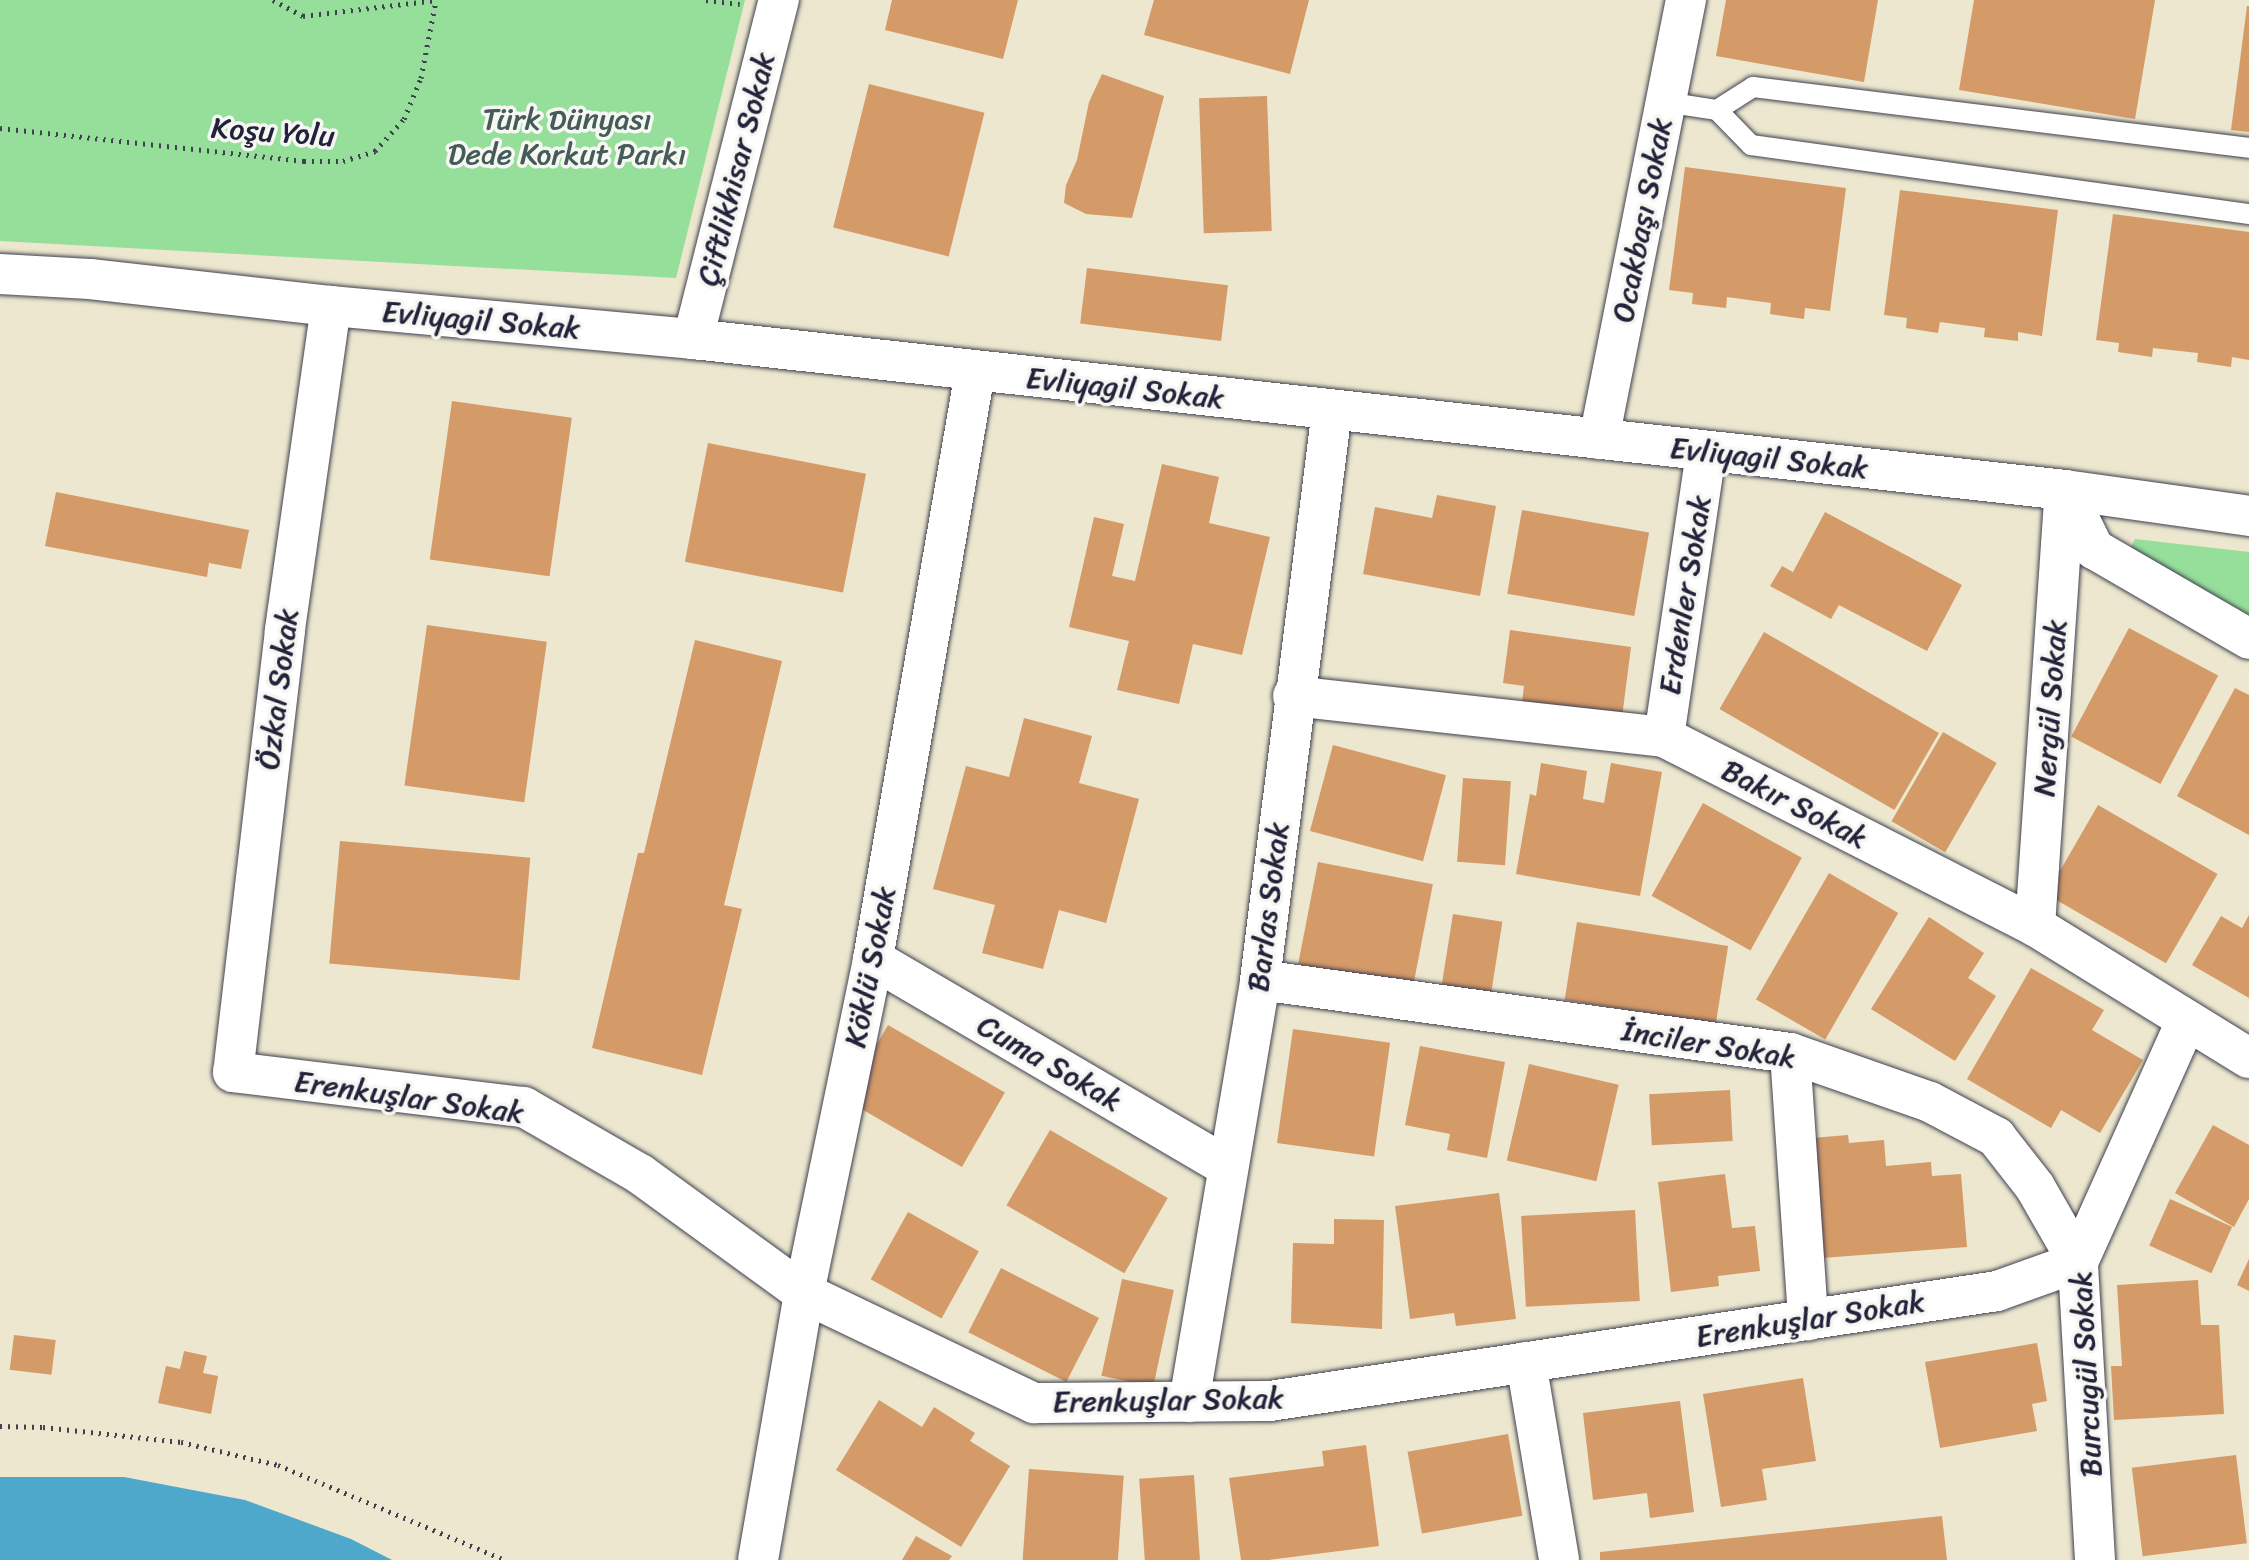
<!DOCTYPE html>
<html>
<head>
<meta charset="utf-8">
<style>
	body { margin:0 }
	#map { position:relative; width:2249px; height:1560px; overflow:hidden; background:#ece7ce; font-family:Sriracha,sans-serif }
	div>[style] { position:absolute }
	.green>* { inset:0; background:#95df9b }
	.water>* { inset:0; background:#4ea8cc }
	.building>* { inset:0; background:#d49a68; transform-origin:0 0 }
	.path>* { height:5px; margin-top:-2.5px; transform-origin:0; background:repeating-linear-gradient(90deg,#404051 0 2px,transparent 0 8px) }
	.roads { filter:drop-shadow(0 0 2px #404051) drop-shadow(0 0 2px #404051) }
	.service>* { height:20px; margin:-10px; padding:0 10px; transform-origin:10px; border-radius:10px; background:#fff }
	.minor>* { height:40px; margin:-20px; padding:0 20px; transform-origin:20px; border-radius:20px; background:#fff }
	span { translate:-50% -50%; white-space:nowrap; text-align:center; line-height:1.15; -webkit-text-stroke:7px #f6f6f2; paint-order:stroke }
	.park-label { font-size:30px; color:#445b58 }
	.street-label { font-size:30px; color:#22223b }
</style>
</head>
<body>
<div id="map">
	<div class="green">
		<div style="clip-path:polygon(0 0,745px 0,676px 278px,0 241px)"></div>
		<div style="clip-path:polygon(2135px 539px,2249px 552px,2249px 617px,2129px 551px)"></div>
	</div>
	<div class="water">
		<div style="clip-path:polygon(0 1477px,124px 1477px,245px 1500px,351px 1539px,392px 1560px,0 1560px)"></div>
	</div>
	<div class="building">
		<div style="clip-path:polygon(892px 0,1018px 0,1003px 59px,885px 30px)"></div>
		<div style="clip-path:polygon(1154px 0,1309px 0,1290px 74px,1144px 35px)"></div>
		<div style="clip-path:polygon(1726px 0,1878px 0,1864px 82px,1716px 56px)"></div>
		<div style="clip-path:polygon(1974px 0,2155px 0,2135px 119px,1959px 90px)"></div>
		<div style="clip-path:polygon(2247px 6px,2249px 6px,2249px 132px,2231px 130px)"></div>
		<div style="clip-path:polygon(1102px 74px,1164px 96px,1132px 218px,1086px 214px,1064px 203px,1066px 185px,1077px 160px,1089px 102px)"></div>
		<div style="left:869px;top:84px;width:119px;height:148px;rotate:14deg"></div>
		<div style="left:1267px;top:96px;width:135px;height:68px;rotate:88deg"></div>
		<div style="clip-path:polygon(1685px 167px,1846px 188px,1830px 311px,1805px 308px,1804px 319px,1770px 314px,1771px 303px,1727px 297px,1726px 308px,1692px 304px,1693px 293px,1669px 290px)"></div>
		<div style="clip-path:polygon(1900px 190px,2058px 210px,2042px 336px,2018px 332px,2018px 341px,1984px 337px,1985px 328px,1940px 322px,1938px 333px,1906px 328px,1907px 318px,1884px 315px)"></div>
		<div style="clip-path:polygon(2113px 214px,2249px 232px,2249px 360px,2232px 357px,2231px 367px,2197px 362px,2198px 353px,2153px 348px,2152px 357px,2118px 352px,2119px 343px,2096px 340px)"></div>
		<div style="left:1087px;top:268px;width:142px;height:56px;rotate:7deg"></div>
		<div style="left:452px;top:401px;width:121px;height:160px;rotate:8deg"></div>
		<div style="left:708px;top:443px;width:161px;height:121px;rotate:11deg"></div>
		<div style="clip-path:polygon(1162px 464px,1219px 477px,1209px 523px,1270px 537px,1242px 655px,1193px 644px,1179px 704px,1117px 690px,1129px 641px,1069px 627px,1094px 517px,1124px 524px,1112px 576px,1135px 581px)"></div>
		<div style="clip-path:polygon(56px 492px,249px 530px,241px 569px,209px 563px,207px 577px,45px 546px)"></div>
		<div style="clip-path:polygon(1437px 495px,1496px 506px,1480px 596px,1363px 574px,1375px 507px,1432px 518px)"></div>
		<div style="left:1522px;top:510px;width:129px;height:85px;rotate:10deg"></div>
		<div style="clip-path:polygon(1825px 512px,1962px 585px,1927px 651px,1839px 605px,1831px 619px,1770px 586px,1782px 566px,1793px 572px)"></div>
		<div style="left:427px;top:625px;width:121px;height:162px;rotate:8deg"></div>
		<div style="left:2129px;top:628px;width:101px;height:123px;rotate:28deg"></div>
		<div style="clip-path:polygon(1510px 630px,1631px 647px,1621px 725px,1521px 710px,1524px 686px,1503px 683px)"></div>
		<div style="left:1764px;top:632px;width:202px;height:89px;rotate:30deg"></div>
		<div style="clip-path:polygon(695px 640px,782px 661px,724px 905px,742px 909px,702px 1075px,592px 1048px,638px 853px,644px 853px)"></div>
		<div style="clip-path:polygon(2235px 688px,2249px 695px,2249px 835px,2177px 796px)"></div>
		<div style="clip-path:polygon(1024px 718px,1092px 736px,1079px 783px,1139px 799px,1106px 923px,1059px 910px,1043px 969px,982px 953px,995px 905px,933px 889px,966px 766px,1009px 777px)"></div>
		<div style="left:1943px;top:732px;width:62px;height:103px;rotate:30deg"></div>
		<div style="left:1333px;top:745px;width:117px;height:89px;rotate:15deg"></div>
		<div style="clip-path:polygon(1541px 763px,1587px 771px,1583px 799px,1604px 803px,1611px 763px,1662px 772px,1640px 896px,1516px 874px,1530px 794px,1536px 796px)"></div>
		<div style="left:1463px;top:778px;width:48px;height:84px;rotate:4deg"></div>
		<div style="left:1703px;top:803px;width:113px;height:106px;rotate:29deg"></div>
		<div style="left:2098px;top:805px;width:138px;height:103px;rotate:30deg"></div>
		<div style="left:340px;top:841px;width:191px;height:123px;rotate:5deg"></div>
		<div style="left:1318px;top:862px;width:117px;height:104px;rotate:11deg"></div>
		<div style="left:1829px;top:873px;width:80px;height:146px;rotate:30deg"></div>
		<div style="left:1453px;top:914px;width:50px;height:75px;rotate:9deg"></div>
		<div style="clip-path:polygon(2249px 915px,2249px 998px,2192px 965px,2221px 916px,2242px 928px)"></div>
		<div style="clip-path:polygon(1929px 917px,1984px 953px,1968px 978px,1996px 996px,1955px 1061px,1871px 1009px)"></div>
		<div style="left:1577px;top:922px;width:153px;height:79px;rotate:9deg"></div>
		<div style="clip-path:polygon(2031px 968px,2104px 1010px,2092px 1030px,2143px 1060px,2100px 1133px,2061px 1110px,2051px 1128px,1967px 1079px)"></div>
		<div style="left:888px;top:1025px;width:135px;height:86px;rotate:30deg"></div>
		<div style="left:1293px;top:1029px;width:98px;height:115px;rotate:8deg"></div>
		<div style="clip-path:polygon(1420px 1046px,1505px 1062px,1487px 1158px,1447px 1150px,1450px 1134px,1405px 1125px)"></div>
		<div style="left:1529px;top:1064px;width:92px;height:99px;rotate:13deg"></div>
		<div style="left:1730px;top:1090px;width:51px;height:81px;rotate:87deg"></div>
		<div style="clip-path:polygon(2213px 1125px,2249px 1145px,2249px 1199px,2234px 1227px,2175px 1193px)"></div>
		<div style="left:1050px;top:1130px;width:136px;height:87px;rotate:30deg"></div>
		<div style="clip-path:polygon(1848px 1135px,1849px 1143px,1884px 1140px,1886px 1166px,1931px 1162px,1932px 1176px,1961px 1174px,1967px 1247px,1809px 1259px,1800px 1139px)"></div>
		<div style="clip-path:polygon(1725px 1174px,1732px 1228px,1755px 1226px,1760px 1271px,1718px 1276px,1719px 1286px,1671px 1292px,1658px 1182px)"></div>
		<div style="clip-path:polygon(1499px 1193px,1516px 1319px,1456px 1326px,1454px 1313px,1410px 1319px,1395px 1206px)"></div>
		<div style="left:2170px;top:1199px;width:68px;height:51px;rotate:24deg"></div>
		<div style="left:1635px;top:1210px;width:91px;height:114px;rotate:87deg"></div>
		<div style="left:908px;top:1212px;width:81px;height:77px;rotate:29deg"></div>
		<div style="clip-path:polygon(1334px 1219px,1384px 1220px,1382px 1329px,1291px 1323px,1293px 1243px,1334px 1244px)"></div>
		<div style="clip-path:polygon(2249px 1259px,2249px 1291px,2237px 1285px)"></div>
		<div style="left:1001px;top:1268px;width:110px;height:72px;rotate:27deg"></div>
		<div style="left:1122px;top:1279px;width:53px;height:99px;rotate:12deg"></div>
		<div style="clip-path:polygon(2198px 1280px,2201px 1325px,2219px 1325px,2224px 1414px,2114px 1420px,2111px 1366px,2122px 1366px,2117px 1285px)"></div>
		<div style="left:14px;top:1335px;width:42px;height:35px;rotate:7deg"></div>
		<div style="clip-path:polygon(2037px 1343px,2047px 1401px,2032px 1404px,2037px 1431px,1940px 1448px,1925px 1362px)"></div>
		<div style="clip-path:polygon(184px 1351px,207px 1356px,203px 1373px,218px 1376px,211px 1414px,158px 1403px,166px 1366px,180px 1369px)"></div>
		<div style="clip-path:polygon(1803px 1378px,1816px 1461px,1762px 1469px,1767px 1500px,1721px 1507px,1703px 1394px)"></div>
		<div style="clip-path:polygon(879px 1400px,922px 1427px,934px 1407px,975px 1433px,970px 1441px,1010px 1466px,961px 1547px,836px 1470px)"></div>
		<div style="clip-path:polygon(1680px 1401px,1694px 1512px,1650px 1518px,1647px 1493px,1593px 1500px,1583px 1413px)"></div>
		<div style="left:1508px;top:1434px;width:83px;height:102px;rotate:80deg"></div>
		<div style="clip-path:polygon(1366px 1445px,1379px 1546px,1269px 1560px,1241px 1560px,1229px 1478px,1324px 1466px,1322px 1451px)"></div>
		<div style="left:2236px;top:1455px;width:89px;height:105px;rotate:83deg"></div>
		<div style="left:1029px;top:1469px;width:95px;height:91px;rotate:4deg"></div>
		<div style="left:1194px;top:1475px;width:85px;height:55px;rotate:86deg"></div>
		<div style="clip-path:polygon(1942px 1516px,1947px 1560px,1600px 1560px,1600px 1552px)"></div>
		<div style="clip-path:polygon(916px 1536px,952px 1556px,949px 1560px,902px 1560px)"></div>
	</div>
	<div class="path">
		<div style="left:273px;top:0;width:34px;rotate:28deg"></div>
		<div style="left:303px;top:16px;width:135px;rotate:-6.8deg"></div>
		<div style="left:706px;top:0;width:34px;rotate:7deg"></div>
		<div style="left:0;top:128px;width:306px;rotate:6.2deg"></div>
		<div style="left:304px;top:161px;width:39px"></div>
		<div style="left:343px;top:161px;width:34px;rotate:-17deg"></div>
		<div style="left:375px;top:151px;width:43px;rotate:-47.8deg"></div>
		<div style="left:404px;top:119px;width:44px;rotate:-67.5deg"></div>
		<div style="left:421px;top:78px;width:79px;rotate:-79.1deg"></div>
		<div style="left:0;top:1426px;width:43px;rotate:1.3deg"></div>
		<div style="left:43px;top:1427px;width:139px;rotate:6.2deg"></div>
		<div style="left:181px;top:1442px;width:100px;rotate:13.3deg"></div>
		<div style="left:278px;top:1465px;width:246px;rotate:22.7deg"></div>
	</div>
	<div class="roads">
		<div class="service">
			<div style="left:1665px;top:102px;width:53px;rotate:8.7deg"></div>
			<div style="left:1717px;top:110px;width:49px;rotate:45.8deg"></div>
			<div style="left:1751px;top:145px;width:503px;rotate:7.89deg"></div>
			<div style="left:1717px;top:110px;width:43px;rotate:-32.6deg"></div>
			<div style="left:1753px;top:87px;width:500px;rotate:7deg"></div>
		</div>
		<div class="minor">
			<div style="left:0;top:274px;width:90px;rotate:3.2deg"></div>
			<div style="left:90px;top:279px;width:243px;rotate:6.4deg"></div>
			<div style="left:331px;top:306px;width:364px;rotate:5.2deg"></div>
			<div style="left:693px;top:339px;width:1380px;rotate:6.28deg"></div>
			<div style="left:2065px;top:490px;width:186px;rotate:8deg"></div>
			<div style="left:331px;top:306px;width:328px;rotate:98.1deg"></div>
			<div style="left:285px;top:631px;width:444px;rotate:96.7deg"></div>
			<div style="left:233px;top:1072px;width:293px;rotate:6.9deg"></div>
			<div style="left:524px;top:1107px;width:134px;rotate:30deg"></div>
			<div style="left:640px;top:1174px;width:203px;rotate:36deg"></div>
			<div style="left:804px;top:1293px;width:255px;rotate:25.6deg"></div>
			<div style="left:1034px;top:1403px;width:236px;rotate:-0.5deg"></div>
			<div style="left:1270px;top:1401px;width:735px;rotate:-8.6deg"></div>
			<div style="left:1997px;top:1291px;width:86px;rotate:-19.7deg"></div>
			<div style="left:693px;top:339px;width:350px;rotate:-75.8deg"></div>
			<div style="left:1599px;top:439px;width:448px;rotate:-78.8deg"></div>
			<div style="left:2065px;top:490px;width:66px;rotate:63.8deg"></div>
			<div style="left:2094px;top:549px;width:179px;rotate:30.1deg"></div>
			<div style="left:1293px;top:696px;width:373px;rotate:6.3deg"></div>
			<div style="left:1664px;top:737px;width:416px;rotate:27deg"></div>
			<div style="left:2035px;top:926px;width:251px;rotate:31.7deg"></div>
			<div style="left:1664px;top:737px;width:288px;rotate:-81.6deg"></div>
			<div style="left:2035px;top:926px;width:437px;rotate:-86.1deg"></div>
			<div style="left:873px;top:959px;width:411px;rotate:30.4deg"></div>
			<div style="left:1260px;top:980px;width:535px;rotate:7.84deg"></div>
			<div style="left:1790px;top:1053px;width:148px;rotate:19.3deg"></div>
			<div style="left:1930px;top:1102px;width:75px;rotate:27.9deg"></div>
			<div style="left:1996px;top:1137px;width:63px;rotate:52deg"></div>
			<div style="left:2035px;top:1187px;width:86px;rotate:60.2deg"></div>
			<div style="left:1790px;top:1053px;width:268px;rotate:86.1deg"></div>
			<div style="left:1526px;top:1362px;width:201px;rotate:80.5deg"></div>
			<div style="left:1189px;top:1402px;width:428px;rotate:-80.4deg"></div>
			<div style="left:1260px;top:980px;width:575px;rotate:-82.8deg"></div>
			<div style="left:758px;top:1560px;width:271px;rotate:-80.2deg"></div>
			<div style="left:804px;top:1293px;width:341px;rotate:-78.3deg"></div>
			<div style="left:873px;top:959px;width:596px;rotate:-80.14deg"></div>
			<div style="left:2095px;top:1560px;width:298px;rotate:-93.3deg"></div>
			<div style="left:2078px;top:1262px;width:265px;rotate:-65.8deg"></div>
		</div>
	</div>
	<div class="park-label">
		<span style="left:567px;top:136px">Türk Dünyası<br>Dede Korkut Parkı</span>
	</div>
	<div class="street-label">
		<span style="left:273px;top:132px;rotate:4deg">Koşu Yolu</span>
		<span style="left:736px;top:169px;rotate:-76deg">Çiftlikhisar Sokak</span>
		<span style="left:1642px;top:220px;rotate:-79deg">Ocakbaşı Sokak</span>
		<span style="left:481px;top:320px;rotate:5deg">Evliyagil Sokak</span>
		<span style="left:1125px;top:388px;rotate:6deg">Evliyagil Sokak</span>
		<span style="left:1769px;top:458px;rotate:6deg">Evliyagil Sokak</span>
		<span style="left:1685px;top:595px;rotate:-81deg">Erdenler Sokak</span>
		<span style="left:278px;top:689px;rotate:-83deg">Özkal Sokak</span>
		<span style="left:2050px;top:708px;rotate:-86deg">Nergül Sokak</span>
		<span style="left:1795px;top:804px;rotate:27deg">Bakır Sokak</span>
		<span style="left:1268px;top:907px;rotate:-83deg">Barlas Sokak</span>
		<span style="left:870px;top:967px;rotate:-79deg">Köklü Sokak</span>
		<span style="left:1709px;top:1044px;rotate:9deg">İnciler Sokak</span>
		<span style="left:1050px;top:1063px;rotate:30deg">Cuma Sokak</span>
		<span style="left:409px;top:1097px;rotate:8deg">Erenkuşlar Sokak</span>
		<span style="left:1810px;top:1319px;rotate:-9deg">Erenkuşlar Sokak</span>
		<span style="left:2086px;top:1374px;rotate:-93deg">Burcugül Sokak</span>
		<span style="left:1168px;top:1400px;rotate:-1deg">Erenkuşlar Sokak</span>
	</div>
</div>
</body>
</html>
